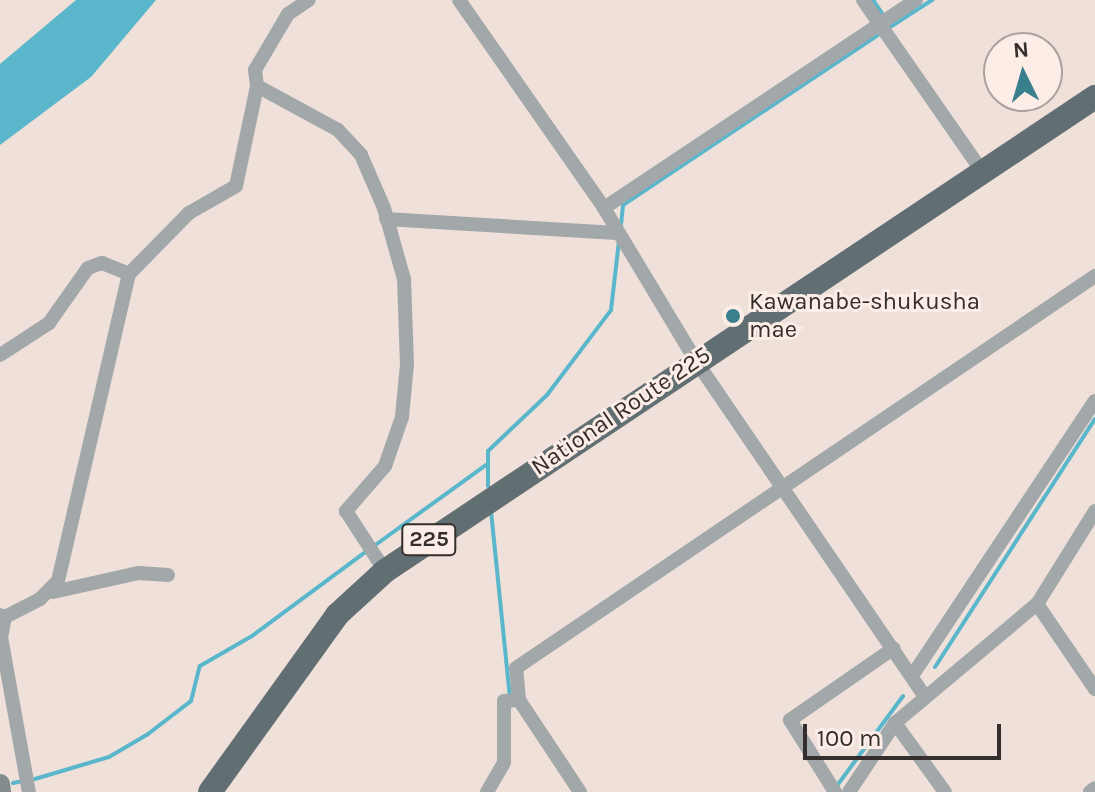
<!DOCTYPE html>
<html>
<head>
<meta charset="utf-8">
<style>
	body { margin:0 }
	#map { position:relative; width:1095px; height:792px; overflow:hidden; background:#efe0da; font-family:Karla,sans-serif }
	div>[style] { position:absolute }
	.water>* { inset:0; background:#5ab7cb }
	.stream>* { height:4px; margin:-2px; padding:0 2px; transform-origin:2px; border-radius:2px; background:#5ab7cb }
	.minor>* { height:14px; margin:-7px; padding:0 7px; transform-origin:7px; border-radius:7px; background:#a2a8aa }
	.secondary>* { height:20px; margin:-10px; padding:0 10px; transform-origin:10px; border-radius:10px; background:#828c8e }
	.trunk>* { height:24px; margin:-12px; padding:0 12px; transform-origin:12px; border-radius:12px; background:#616e72 }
	.dots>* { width:22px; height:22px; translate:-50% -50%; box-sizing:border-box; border:4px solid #fcede7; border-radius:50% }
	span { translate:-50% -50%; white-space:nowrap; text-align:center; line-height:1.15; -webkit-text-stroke:6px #fcede7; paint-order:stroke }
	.shield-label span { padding:2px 6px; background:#fcede7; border:2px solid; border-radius:6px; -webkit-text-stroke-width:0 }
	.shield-label { font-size:22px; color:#342e2c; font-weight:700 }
	.poi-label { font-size:24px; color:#342e2c }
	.left { translate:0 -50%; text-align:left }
	.street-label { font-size:24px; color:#342e2c }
	.north { position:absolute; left:983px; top:32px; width:80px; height:80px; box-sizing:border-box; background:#fcede7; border:2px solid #aca19c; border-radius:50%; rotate:355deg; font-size:22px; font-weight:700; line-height:32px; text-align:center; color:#342e2c }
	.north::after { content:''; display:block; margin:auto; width:28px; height:36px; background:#3a7f8d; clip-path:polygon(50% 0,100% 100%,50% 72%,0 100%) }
	.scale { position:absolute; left:803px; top:724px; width:198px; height:36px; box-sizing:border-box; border:4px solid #342e2c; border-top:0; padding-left:10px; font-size:24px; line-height:28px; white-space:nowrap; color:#342e2c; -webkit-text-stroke:6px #fcede7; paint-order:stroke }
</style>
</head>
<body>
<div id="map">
	<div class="water">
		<div style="clip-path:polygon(76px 0,156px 0,91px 77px,0 145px,0 64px)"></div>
	</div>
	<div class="stream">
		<div style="left:873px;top:0;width:18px;rotate:56deg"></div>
		<div style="left:887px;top:29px;width:54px;rotate:-32.8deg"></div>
		<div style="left:621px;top:225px;width:20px;rotate:-84deg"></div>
		<div style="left:623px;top:205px;width:306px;rotate:-33.7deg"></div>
		<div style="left:488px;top:486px;width:35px;rotate:-90deg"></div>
		<div style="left:488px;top:451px;width:81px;rotate:-43.5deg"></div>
		<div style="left:547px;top:395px;width:106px;rotate:-53deg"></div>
		<div style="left:611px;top:310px;width:69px;rotate:-83.4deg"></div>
		<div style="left:491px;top:511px;width:188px;rotate:84.2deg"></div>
		<div style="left:374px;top:546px;width:138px;rotate:-35.9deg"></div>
		<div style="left:935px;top:667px;width:295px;rotate:-57.2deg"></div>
		<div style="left:35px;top:779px;width:77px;rotate:-16.6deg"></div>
		<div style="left:109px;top:757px;width:45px;rotate:-30.5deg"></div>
		<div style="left:148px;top:734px;width:54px;rotate:-37.5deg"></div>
		<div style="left:191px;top:701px;width:36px;rotate:-76deg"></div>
		<div style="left:200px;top:666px;width:60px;rotate:-30deg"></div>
		<div style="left:252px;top:636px;width:143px;rotate:-36.5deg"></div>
		<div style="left:13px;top:783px;width:10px;rotate:-11deg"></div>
		<div style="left:836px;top:787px;width:113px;rotate:-53.6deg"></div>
	</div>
	<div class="minor">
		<div style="left:459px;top:0;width:254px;rotate:55.1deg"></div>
		<div style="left:604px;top:208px;width:179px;rotate:59deg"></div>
		<div style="left:696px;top:361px;width:407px;rotate:55.7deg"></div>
		<div style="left:863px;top:0;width:207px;rotate:55.2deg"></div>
		<div style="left:257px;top:86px;width:92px;rotate:28.5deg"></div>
		<div style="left:338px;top:130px;width:34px;rotate:47deg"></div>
		<div style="left:361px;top:155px;width:58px;rotate:66.5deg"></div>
		<div style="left:384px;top:208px;width:74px;rotate:74.3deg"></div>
		<div style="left:404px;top:279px;width:85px;rotate:88deg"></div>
		<div style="left:407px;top:364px;width:53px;rotate:95.4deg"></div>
		<div style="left:402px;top:417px;width:52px;rotate:109.1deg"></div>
		<div style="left:385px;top:466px;width:60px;rotate:130.9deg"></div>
		<div style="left:346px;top:511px;width:72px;rotate:57deg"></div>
		<div style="left:604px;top:208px;width:375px;rotate:-33.7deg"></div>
		<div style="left:386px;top:219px;width:231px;rotate:3.5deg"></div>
		<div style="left:0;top:355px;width:59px;rotate:-33.1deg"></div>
		<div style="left:49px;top:323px;width:67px;rotate:-54.7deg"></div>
		<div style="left:88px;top:268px;width:15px;rotate:-20deg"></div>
		<div style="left:102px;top:263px;width:29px;rotate:22deg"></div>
		<div style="left:1095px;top:511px;width:110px;rotate:121.9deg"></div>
		<div style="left:1037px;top:604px;width:103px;rotate:55.7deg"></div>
		<div style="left:53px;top:592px;width:88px;rotate:-12.5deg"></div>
		<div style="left:139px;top:573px;width:29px;rotate:4deg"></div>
		<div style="left:0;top:615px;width:5px;rotate:22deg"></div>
		<div style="left:5px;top:617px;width:39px;rotate:-27deg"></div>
		<div style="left:40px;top:599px;width:25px;rotate:-45deg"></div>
		<div style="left:58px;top:581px;width:315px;rotate:-77deg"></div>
		<div style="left:129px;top:274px;width:86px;rotate:-45.5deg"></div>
		<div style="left:189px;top:213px;width:54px;rotate:-29.9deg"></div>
		<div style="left:236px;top:186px;width:102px;rotate:-78.1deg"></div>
		<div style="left:257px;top:86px;width:16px;rotate:-97deg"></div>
		<div style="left:255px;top:70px;width:65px;rotate:-59.5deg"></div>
		<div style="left:288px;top:14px;width:25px;rotate:-34deg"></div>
		<div style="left:5px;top:617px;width:20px;rotate:101deg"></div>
		<div style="left:1px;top:637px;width:158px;rotate:79.8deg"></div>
		<div style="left:912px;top:676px;width:330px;rotate:-56.4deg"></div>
		<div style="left:895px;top:723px;width:85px;rotate:54.1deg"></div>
		<div style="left:487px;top:792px;width:34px;rotate:-60deg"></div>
		<div style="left:504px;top:762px;width:61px;rotate:-90deg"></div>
		<div style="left:504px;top:701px;width:15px;rotate:-4deg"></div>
		<div style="left:580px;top:792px;width:110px;rotate:-123.5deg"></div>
		<div style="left:519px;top:700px;width:32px;rotate:-95deg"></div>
		<div style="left:516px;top:668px;width:699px;rotate:-34.1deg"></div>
		<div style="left:835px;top:792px;width:85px;rotate:-122deg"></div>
		<div style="left:790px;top:720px;width:126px;rotate:-34.7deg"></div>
		<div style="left:849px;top:792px;width:83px;rotate:-56.3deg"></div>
		<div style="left:895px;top:723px;width:185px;rotate:-40deg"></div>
		<div style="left:1090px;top:792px;width:6px;rotate:-39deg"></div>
	</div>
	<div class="secondary">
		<div style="left:0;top:784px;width:8px;rotate:83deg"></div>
	</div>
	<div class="trunk">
		<div style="left:210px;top:792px;width:218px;rotate:-54.3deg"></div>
		<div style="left:337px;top:615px;width:65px;rotate:-42.5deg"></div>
		<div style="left:385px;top:571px;width:854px;rotate:-33.73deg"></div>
	</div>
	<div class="dots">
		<div style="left:733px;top:316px;background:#3a7f8d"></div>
	</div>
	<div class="shield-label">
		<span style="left:429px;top:540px">225</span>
	</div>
	<div class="poi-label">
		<span class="left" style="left:749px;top:316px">Kawanabe-shukusha<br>mae</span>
	</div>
	<div class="street-label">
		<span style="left:621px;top:411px;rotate:-34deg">National Route 225</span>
	</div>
	<div class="north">N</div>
	<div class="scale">100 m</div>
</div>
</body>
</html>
